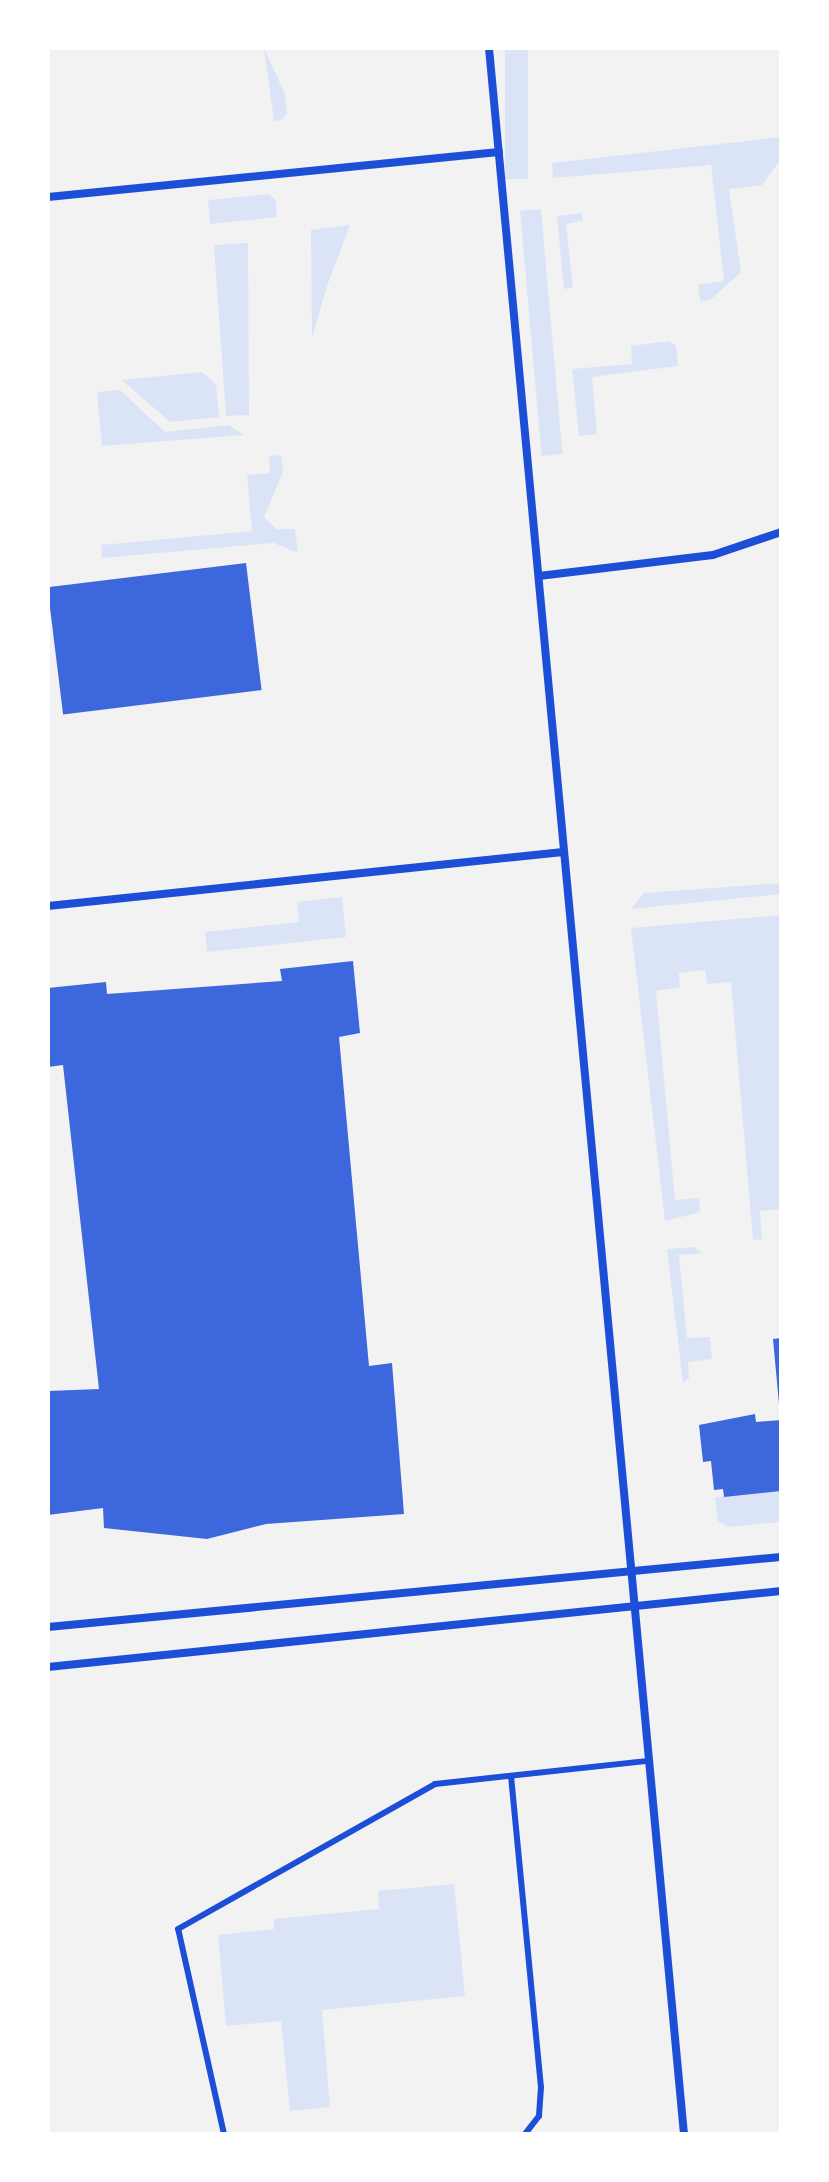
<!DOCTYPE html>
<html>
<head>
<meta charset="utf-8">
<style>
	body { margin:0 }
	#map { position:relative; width:829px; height:2182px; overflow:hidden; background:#f2f2f2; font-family:"Space Grotesk",sans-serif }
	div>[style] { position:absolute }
	.green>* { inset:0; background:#dbe4f7; transform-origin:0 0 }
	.building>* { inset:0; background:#3d67dc; transform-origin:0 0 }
	.service>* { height:6px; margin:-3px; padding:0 3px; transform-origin:3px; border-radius:3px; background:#1d4ed8 }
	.minor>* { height:8px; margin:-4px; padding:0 4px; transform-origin:4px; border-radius:4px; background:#1d4ed8 }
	span { translate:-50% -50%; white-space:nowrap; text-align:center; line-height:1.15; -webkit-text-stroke:7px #fff; paint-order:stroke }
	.frame { position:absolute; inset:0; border:50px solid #fff; pointer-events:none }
</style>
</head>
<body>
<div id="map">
	<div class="green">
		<div style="clip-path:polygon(264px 48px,285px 94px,287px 114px,281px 120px,274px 121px)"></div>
		<div style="left:505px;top:48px;width:23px;height:131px"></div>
		<div style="clip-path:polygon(781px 137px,781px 159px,762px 185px,729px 189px,741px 272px,710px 300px,700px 301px,698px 285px,724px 281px,711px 165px,553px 178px,552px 163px)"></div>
		<div style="clip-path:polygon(269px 194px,276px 200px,277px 217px,210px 224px,208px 200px)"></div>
		<div style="left:541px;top:209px;width:246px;height:21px;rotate:85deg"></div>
		<div style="clip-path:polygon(582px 213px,583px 221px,566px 224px,573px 288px,564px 289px,557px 216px)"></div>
		<div style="clip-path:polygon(350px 225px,327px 286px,312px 339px,311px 230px)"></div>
		<div style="clip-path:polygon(248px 243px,249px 415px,226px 416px,214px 245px)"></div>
		<div style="clip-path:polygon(669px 341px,676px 346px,678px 366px,592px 377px,597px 434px,579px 436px,572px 369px,632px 364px,631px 346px)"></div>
		<div style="clip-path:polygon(202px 372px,216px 384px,219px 417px,170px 422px,122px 380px)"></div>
		<div style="clip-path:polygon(120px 390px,165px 432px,229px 425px,244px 435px,102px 446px,97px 392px)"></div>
		<div style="clip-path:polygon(281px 455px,283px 472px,264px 517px,277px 529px,295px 529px,298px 553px,274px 543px,102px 558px,101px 545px,252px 531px,247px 475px,270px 473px,269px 456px)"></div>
		<div style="clip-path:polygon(781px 883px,781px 894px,631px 909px,644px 893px)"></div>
		<div style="clip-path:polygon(342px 897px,346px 937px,207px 952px,205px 932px,299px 922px,297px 902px)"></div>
		<div style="clip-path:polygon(781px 915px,781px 1209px,760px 1211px,762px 1239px,753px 1240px,731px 982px,707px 984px,705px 970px,679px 973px,680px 987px,656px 991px,675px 1200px,699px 1198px,700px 1212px,665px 1221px,631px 928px)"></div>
		<div style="clip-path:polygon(694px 1247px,703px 1253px,679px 1255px,687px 1338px,710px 1337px,712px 1359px,688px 1362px,689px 1378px,683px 1383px,667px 1249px)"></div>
		<div style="clip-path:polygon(781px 1491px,781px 1522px,728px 1527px,718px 1521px,715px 1497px)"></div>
		<div style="clip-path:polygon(454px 1884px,465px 1996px,322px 2010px,330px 2107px,290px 2111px,281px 2021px,226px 2026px,218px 1935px,274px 1929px,274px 1919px,379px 1909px,378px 1891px)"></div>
	</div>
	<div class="building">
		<div style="left:246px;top:563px;width:128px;height:200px;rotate:83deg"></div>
		<div style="clip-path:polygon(353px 961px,360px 1033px,339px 1037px,369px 1366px,392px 1363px,404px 1514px,266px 1524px,207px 1539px,104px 1528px,103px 1508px,48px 1515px,48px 1391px,99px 1389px,63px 1065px,48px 1067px,48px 988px,106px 982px,107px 994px,282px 981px,280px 969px)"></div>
		<div style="clip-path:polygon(781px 1338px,781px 1404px,779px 1404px,773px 1339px)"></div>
		<div style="clip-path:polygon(755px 1414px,756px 1422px,781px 1420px,781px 1491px,724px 1497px,723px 1489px,714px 1490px,711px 1461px,703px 1462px,699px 1425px)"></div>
	</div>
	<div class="service">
		<div style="left:511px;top:1776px;width:312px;rotate:84.5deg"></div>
		<div style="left:541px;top:2087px;width:29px;rotate:94deg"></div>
		<div style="left:539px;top:2116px;width:23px;rotate:128deg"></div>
		<div style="left:224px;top:2134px;width:210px;rotate:-102.6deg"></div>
		<div style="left:178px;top:1929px;width:295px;rotate:-29.4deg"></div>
		<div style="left:435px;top:1784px;width:214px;rotate:-6.2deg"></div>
	</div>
	<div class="minor">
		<div style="left:489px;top:48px;width:2095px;rotate:84.66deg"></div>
		<div style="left:48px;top:197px;width:453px;rotate:-5.7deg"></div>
		<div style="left:539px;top:576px;width:175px;rotate:-6.9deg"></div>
		<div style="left:713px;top:555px;width:72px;rotate:-18.7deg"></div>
		<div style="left:48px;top:906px;width:518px;rotate:-5.99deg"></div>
		<div style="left:48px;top:1627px;width:736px;rotate:-5.46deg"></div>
		<div style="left:48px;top:1667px;width:737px;rotate:-5.92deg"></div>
	</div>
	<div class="frame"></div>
</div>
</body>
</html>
